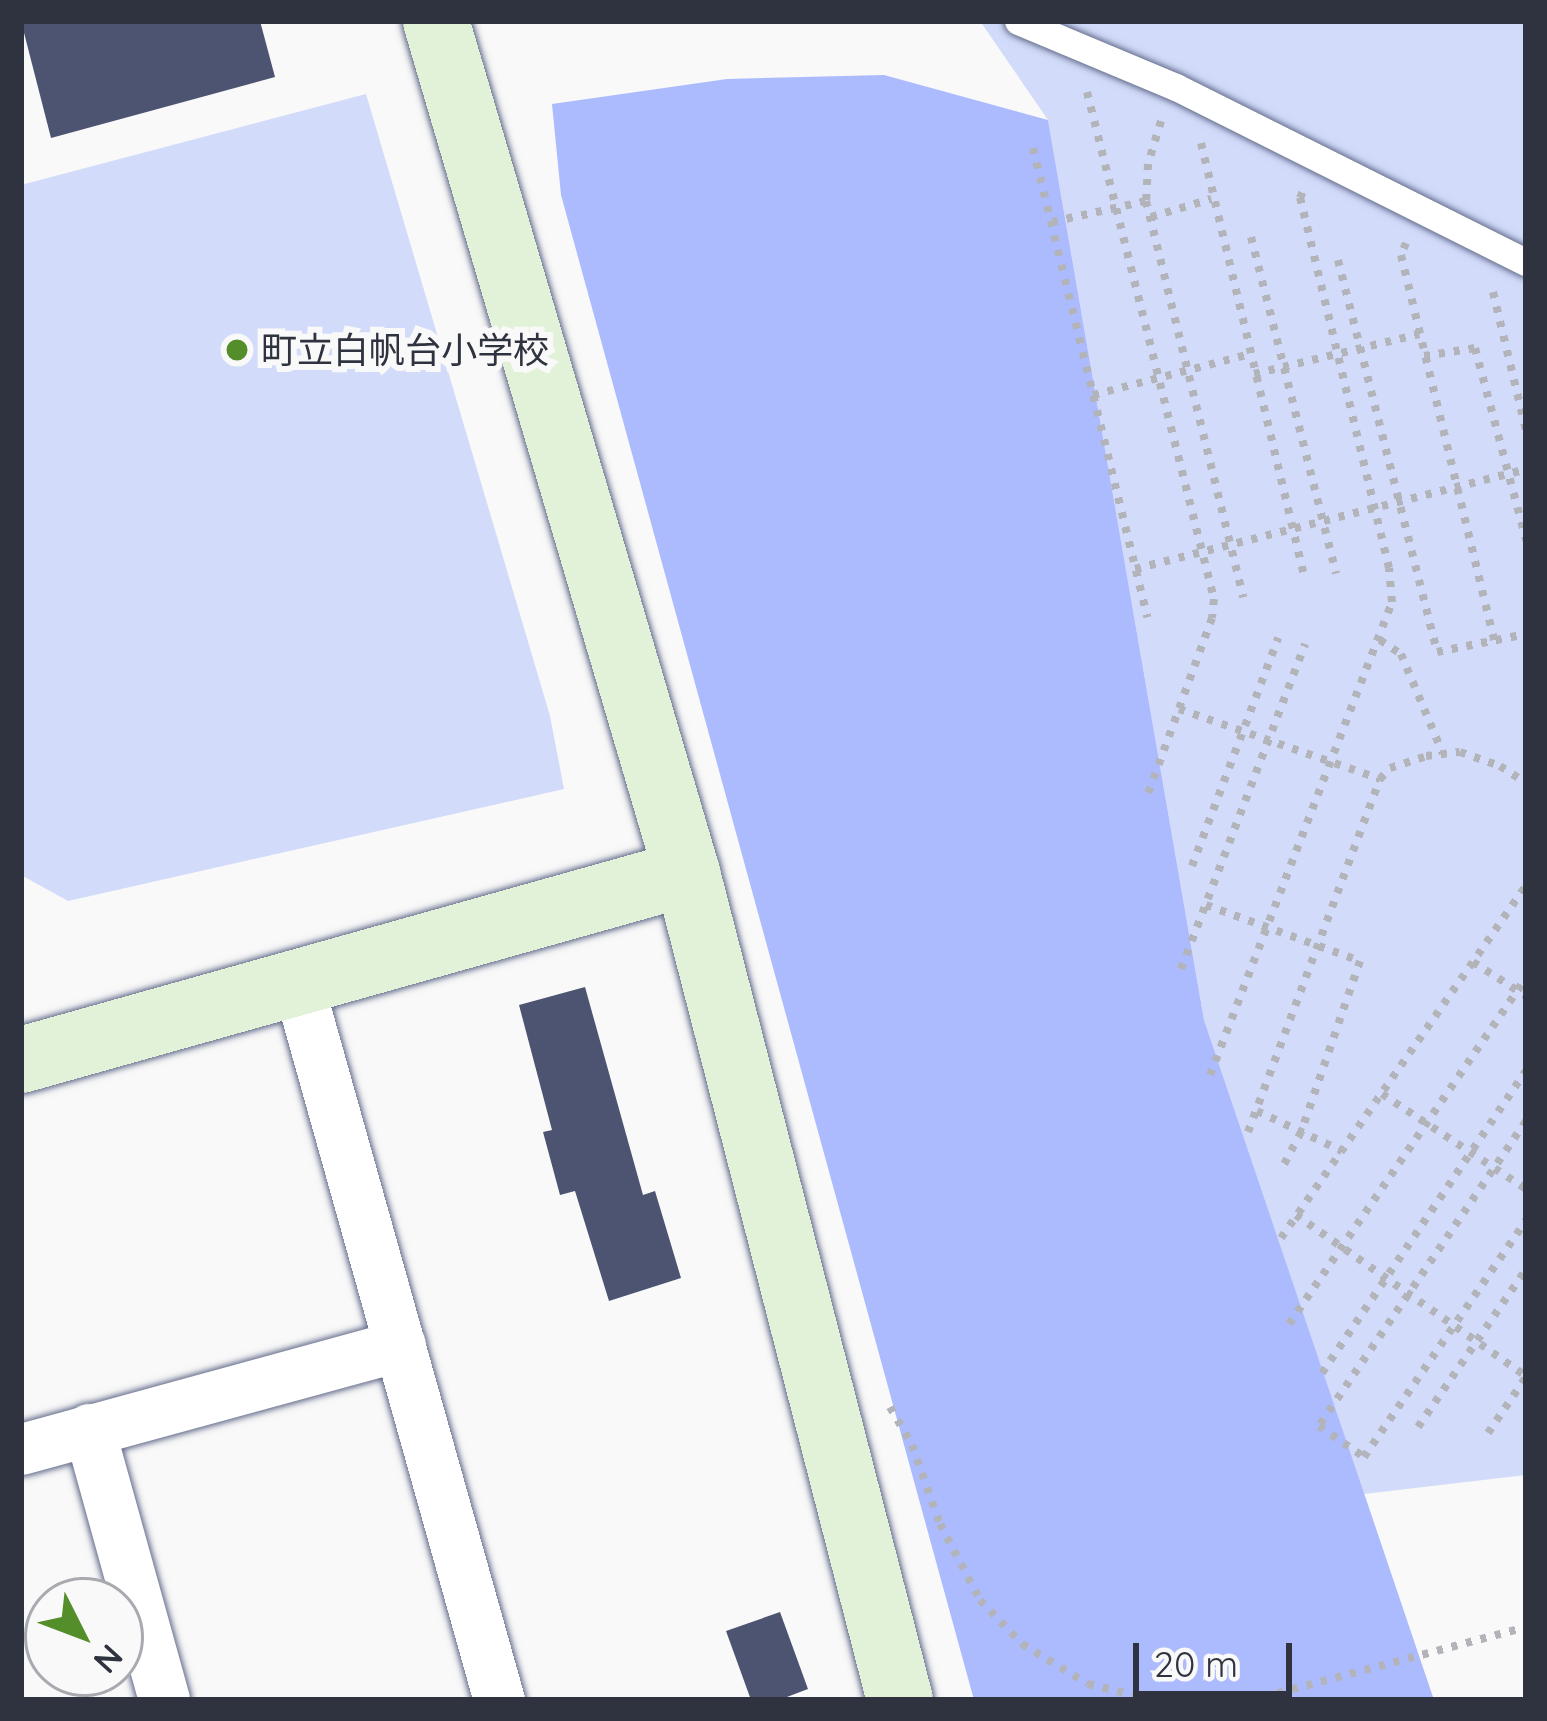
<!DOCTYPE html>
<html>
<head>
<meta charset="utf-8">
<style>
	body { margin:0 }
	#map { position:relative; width:1547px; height:1721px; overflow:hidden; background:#f9f9f9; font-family:Quicksand,"Noto Sans JP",sans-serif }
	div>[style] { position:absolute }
	.green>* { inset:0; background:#d2dbfa }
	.forest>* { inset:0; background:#acbbfe }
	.building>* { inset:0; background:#4d5471 }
	.path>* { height:8px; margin-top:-4px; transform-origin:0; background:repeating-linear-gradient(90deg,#b3b4b9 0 6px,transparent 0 15px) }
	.roads { filter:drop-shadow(0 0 3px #656d8c) drop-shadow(0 0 3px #656d8c) }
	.lane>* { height:27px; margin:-13.5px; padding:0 13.5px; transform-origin:13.5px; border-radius:13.5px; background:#fff }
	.street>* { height:51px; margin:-25.5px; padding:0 25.5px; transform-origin:25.5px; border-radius:25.5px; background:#fff }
	.secondary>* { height:66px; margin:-33px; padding:0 33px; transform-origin:33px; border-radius:33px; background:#e2f2d9 }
	.dots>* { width:33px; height:33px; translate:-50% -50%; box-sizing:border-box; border:6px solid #f9f9f9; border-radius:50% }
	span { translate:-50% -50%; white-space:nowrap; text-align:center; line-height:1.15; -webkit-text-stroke:12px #f9f9f9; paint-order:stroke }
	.poi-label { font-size:36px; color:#2f3340 }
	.left { translate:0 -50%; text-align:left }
	.frame { position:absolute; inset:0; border:24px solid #2f3340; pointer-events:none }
	.north { position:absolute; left:24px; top:1577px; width:120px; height:120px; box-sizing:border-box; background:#f9f9f9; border:3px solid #a8aaaf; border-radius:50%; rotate:132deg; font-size:33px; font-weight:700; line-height:48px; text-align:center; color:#2f3340 }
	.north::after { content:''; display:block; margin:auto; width:42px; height:54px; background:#548e2b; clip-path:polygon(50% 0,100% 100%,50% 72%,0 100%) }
	.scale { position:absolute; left:1133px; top:1643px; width:159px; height:54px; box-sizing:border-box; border:6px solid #2f3340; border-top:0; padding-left:15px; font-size:36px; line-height:42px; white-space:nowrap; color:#2f3340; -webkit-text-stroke:9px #f9f9f9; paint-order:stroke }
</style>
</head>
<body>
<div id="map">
	<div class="green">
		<div style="clip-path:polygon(980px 21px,1526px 21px,1526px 1475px,1364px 1494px,1204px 1020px,1048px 120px)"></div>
		<div style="clip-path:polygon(366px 94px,550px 716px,564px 789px,68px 901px,21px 875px,21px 185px)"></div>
	</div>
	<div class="forest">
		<div style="clip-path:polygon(884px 75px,1048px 120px,1204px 1020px,1434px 1700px,974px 1700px,561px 195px,552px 104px,727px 79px)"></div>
	</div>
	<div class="building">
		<div style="clip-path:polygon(21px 21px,260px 21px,275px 77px,51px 138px)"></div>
		<div style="clip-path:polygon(585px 987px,643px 1195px,655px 1191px,681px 1278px,609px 1301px,575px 1191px,560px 1195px,543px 1132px,552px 1130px,519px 1005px)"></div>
		<div style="clip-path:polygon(780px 1612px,808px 1689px,779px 1700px,751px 1700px,726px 1631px)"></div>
	</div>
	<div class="path">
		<div style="left:1087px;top:92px;width:523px;rotate:75.94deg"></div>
		<div style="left:1214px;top:599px;width:19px;rotate:96deg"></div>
		<div style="left:1212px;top:618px;width:187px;rotate:110deg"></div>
		<div style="left:1161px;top:121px;width:45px;rotate:106.8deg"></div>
		<div style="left:1148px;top:164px;width:37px;rotate:93deg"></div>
		<div style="left:1146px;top:201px;width:408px;rotate:76.2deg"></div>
		<div style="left:1201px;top:143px;width:447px;rotate:76.6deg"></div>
		<div style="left:1033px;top:148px;width:483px;rotate:76.3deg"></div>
		<div style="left:1151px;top:217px;width:63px;rotate:-16.7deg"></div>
		<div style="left:1052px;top:222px;width:96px;rotate:-12.6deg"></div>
		<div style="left:1251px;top:237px;width:347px;rotate:75.8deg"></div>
		<div style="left:1406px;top:243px;width:13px;rotate:113deg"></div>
		<div style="left:1401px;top:255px;width:399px;rotate:76.4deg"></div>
		<div style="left:1338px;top:260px;width:404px;rotate:75.8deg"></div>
		<div style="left:1437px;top:652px;width:91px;rotate:-11.4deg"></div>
		<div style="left:1493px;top:292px;width:143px;rotate:76.6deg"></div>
		<div style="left:1424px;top:356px;width:52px;rotate:-8.9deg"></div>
		<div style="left:1475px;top:348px;width:199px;rotate:75.1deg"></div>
		<div style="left:1254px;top:374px;width:170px;rotate:-13.6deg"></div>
		<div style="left:1093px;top:395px;width:162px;rotate:-14.6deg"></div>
		<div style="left:1135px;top:569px;width:404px;rotate:-14.3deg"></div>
		<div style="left:1380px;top:640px;width:25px;rotate:34deg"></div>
		<div style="left:1401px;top:654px;width:108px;rotate:67.2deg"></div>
		<div style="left:1179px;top:709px;width:213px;rotate:19.2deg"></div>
		<div style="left:1192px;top:866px;width:244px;rotate:-69.3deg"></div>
		<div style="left:1206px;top:905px;width:164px;rotate:20deg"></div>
		<div style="left:1360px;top:961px;width:181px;rotate:109deg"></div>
		<div style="left:1301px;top:1132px;width:41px;rotate:117.8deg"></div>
		<div style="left:1473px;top:962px;width:63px;rotate:32.7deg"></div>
		<div style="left:1181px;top:969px;width:348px;rotate:-69.1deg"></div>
		<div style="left:1210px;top:1075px;width:507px;rotate:-68.95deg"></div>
		<div style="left:1392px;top:602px;width:34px;rotate:-95deg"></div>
		<div style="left:1389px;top:568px;width:381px;rotate:-103.5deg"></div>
		<div style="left:1300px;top:198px;width:8px;rotate:-67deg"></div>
		<div style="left:1382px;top:1094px;width:173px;rotate:33.4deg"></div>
		<div style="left:1257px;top:1111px;width:94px;rotate:25.2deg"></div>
		<div style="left:1526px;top:1121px;width:369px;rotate:124.2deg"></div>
		<div style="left:1319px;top:1426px;width:55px;rotate:34.6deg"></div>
		<div style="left:1364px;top:1457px;width:287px;rotate:-55.6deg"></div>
		<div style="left:1248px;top:1132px;width:377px;rotate:-69.5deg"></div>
		<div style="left:1380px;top:779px;width:15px;rotate:-48deg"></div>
		<div style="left:1390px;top:768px;width:38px;rotate:-18deg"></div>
		<div style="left:1426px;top:756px;width:34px;rotate:-7deg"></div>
		<div style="left:1460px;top:752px;width:42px;rotate:19.3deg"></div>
		<div style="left:1500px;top:766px;width:31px;rotate:33deg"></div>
		<div style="left:1296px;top:1215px;width:281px;rotate:35deg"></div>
		<div style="left:1281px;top:1238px;width:429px;rotate:-55.2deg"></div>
		<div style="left:1289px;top:1324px;width:419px;rotate:-55.6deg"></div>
		<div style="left:1322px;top:1373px;width:364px;rotate:-56deg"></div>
		<div style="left:890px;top:1407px;width:44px;rotate:59.9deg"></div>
		<div style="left:912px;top:1445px;width:84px;rotate:70.5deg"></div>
		<div style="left:940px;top:1524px;width:86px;rotate:62.2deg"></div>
		<div style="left:980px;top:1600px;width:61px;rotate:46.3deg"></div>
		<div style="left:1022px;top:1644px;width:77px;rotate:31.2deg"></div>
		<div style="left:1088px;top:1684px;width:67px;rotate:13.8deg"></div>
		<div style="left:1418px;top:1427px;width:191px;rotate:-55.6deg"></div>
		<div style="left:1488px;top:1433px;width:68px;rotate:-55.8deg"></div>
		<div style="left:1230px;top:1700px;width:33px;rotate:-5deg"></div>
		<div style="left:1263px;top:1697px;width:272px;rotate:-14.9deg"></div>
	</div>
	<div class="roads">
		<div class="lane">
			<div style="left:1018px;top:21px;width:171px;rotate:22.7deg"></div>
			<div style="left:1176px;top:87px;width:391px;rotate:26.6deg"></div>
		</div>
		<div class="street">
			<div style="left:298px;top:984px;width:744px;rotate:74.32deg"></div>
			<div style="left:89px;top:1429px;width:281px;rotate:74.5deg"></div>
			<div style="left:21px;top:1449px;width:393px;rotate:-15.3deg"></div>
		</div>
		<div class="secondary">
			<div style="left:436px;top:21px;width:888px;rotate:73.58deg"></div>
			<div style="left:687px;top:873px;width:854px;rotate:75.56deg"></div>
			<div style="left:21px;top:1060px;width:692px;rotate:-15.68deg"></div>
		</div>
	</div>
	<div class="dots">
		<div style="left:237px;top:350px;background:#548e2b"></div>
	</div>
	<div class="poi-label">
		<span class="left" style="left:261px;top:350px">町立白帆台小学校</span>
	</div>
	<div class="frame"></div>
	<div class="north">N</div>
	<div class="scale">20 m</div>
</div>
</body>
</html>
